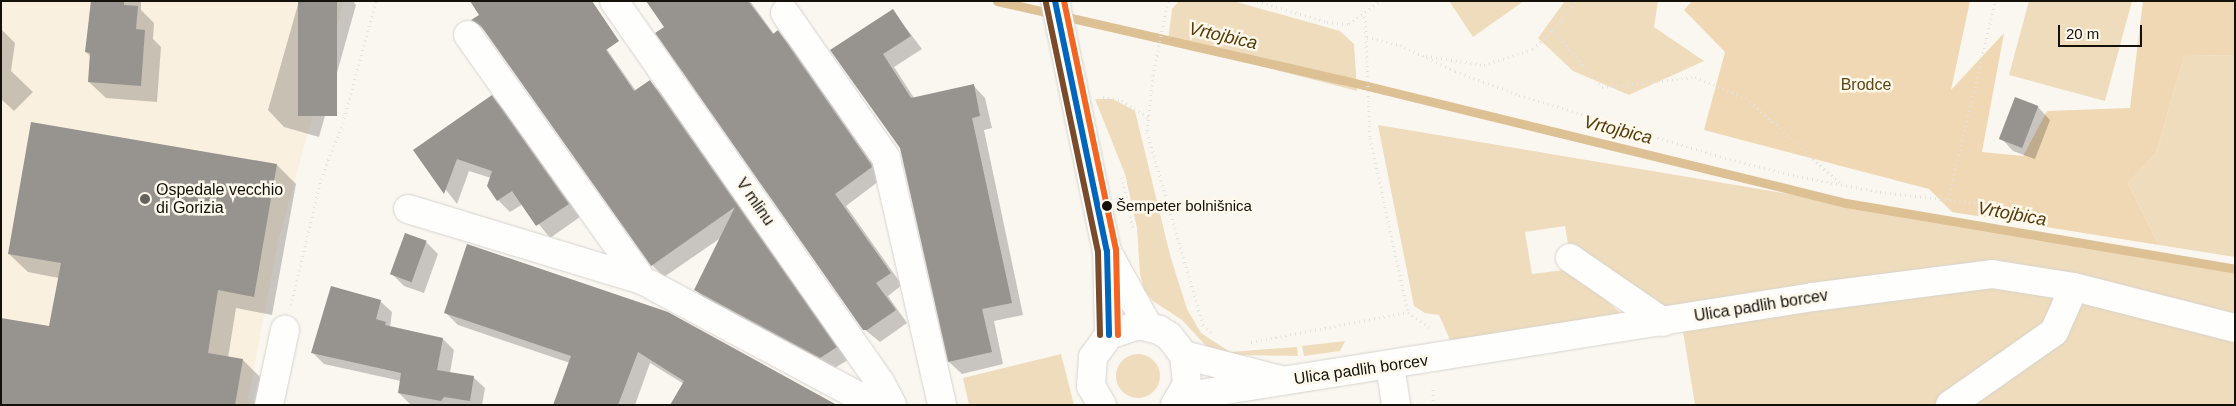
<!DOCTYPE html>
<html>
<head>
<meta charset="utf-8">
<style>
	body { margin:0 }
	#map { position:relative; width:2236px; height:406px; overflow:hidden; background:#faf7f1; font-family:Helvetica,sans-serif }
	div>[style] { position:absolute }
	.built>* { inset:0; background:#faf0e0 }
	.green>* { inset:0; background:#eedcbd }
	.round { border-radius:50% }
	.forest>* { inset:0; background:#efd8b3 }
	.shadow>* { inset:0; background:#0003 }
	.stream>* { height:9px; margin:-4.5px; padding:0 4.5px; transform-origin:4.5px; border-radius:4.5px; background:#ddc194 }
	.building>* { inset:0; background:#97938e; transform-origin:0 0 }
	.path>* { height:3px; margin-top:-1.5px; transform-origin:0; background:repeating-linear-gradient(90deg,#e3e2e0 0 1px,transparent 0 5px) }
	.roads { filter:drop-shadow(0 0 1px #d6d3cd) drop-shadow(0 0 1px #d6d3cd) }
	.minor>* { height:28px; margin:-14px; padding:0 14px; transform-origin:14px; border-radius:14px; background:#fefefd }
	.bus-1>* { height:6px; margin:-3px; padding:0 3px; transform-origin:3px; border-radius:3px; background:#0065bd }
	.bus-2>* { height:6px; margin:-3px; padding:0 3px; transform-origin:3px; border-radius:3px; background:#7a4b2a }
	.bus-3>* { height:6px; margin:-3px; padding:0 3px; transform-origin:3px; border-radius:3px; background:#f26522 }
	.dots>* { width:14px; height:14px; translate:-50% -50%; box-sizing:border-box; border:2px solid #fef8ed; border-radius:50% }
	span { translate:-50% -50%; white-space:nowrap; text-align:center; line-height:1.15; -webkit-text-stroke:5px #fef8ed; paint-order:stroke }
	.bus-label { font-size:15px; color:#14110b }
	.left { translate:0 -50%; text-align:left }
	.park-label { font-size:16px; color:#5f4514 }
	.poi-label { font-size:16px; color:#14110b }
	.street-label { font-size:16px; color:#14110b }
	.water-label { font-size:18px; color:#553b07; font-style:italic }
	.frame { position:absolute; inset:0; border:2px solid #14110b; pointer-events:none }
	.scale { position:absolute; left:2058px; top:25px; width:84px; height:22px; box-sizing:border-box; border:2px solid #14110b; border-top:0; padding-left:6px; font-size:15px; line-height:18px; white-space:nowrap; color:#14110b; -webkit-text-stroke:4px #fef8ed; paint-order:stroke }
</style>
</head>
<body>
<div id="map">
	<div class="built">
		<div style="clip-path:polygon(1px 1px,344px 1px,278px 242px,247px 405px,1px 405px)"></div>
	</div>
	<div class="green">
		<div style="clip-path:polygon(1179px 1px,1233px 1px,1340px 31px,1354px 44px,1357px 91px,1168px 42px,1172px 9px)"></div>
		<div style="clip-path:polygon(1449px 1px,1524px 1px,1473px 37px)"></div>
		<div style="clip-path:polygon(1565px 1px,1658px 1px,1654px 27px,1704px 61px,1629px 95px,1573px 71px,1538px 38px)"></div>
		<div style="clip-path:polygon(2029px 1px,2132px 1px,2105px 101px,2009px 75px)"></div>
		<div style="clip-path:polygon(2235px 55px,2235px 257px,2159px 245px,2128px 183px,2156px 153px,2184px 56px)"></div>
		<div style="clip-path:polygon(1095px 99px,1113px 99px,1135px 111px,1170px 255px,1187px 309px,1201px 333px,1230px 352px,1297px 347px,1298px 356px,1236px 355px,1208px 348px,1182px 320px,1153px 301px,1144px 290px,1140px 274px,1137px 228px,1125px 174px)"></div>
		<div style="clip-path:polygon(1378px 125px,2235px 269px,2235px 405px,1695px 405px,1681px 319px,1829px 310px,1984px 276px,1686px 318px,1600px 272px,1568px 244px,1565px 226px,1525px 232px,1532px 274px,1572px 269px,1626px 318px,1451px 342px,1439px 315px,1425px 313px,1414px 306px)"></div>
		<div style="clip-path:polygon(1345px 341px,1340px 351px,1304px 356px,1302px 346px)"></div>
		<div style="clip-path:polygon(1061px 354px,1074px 405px,969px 405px,963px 378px)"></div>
		<div class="round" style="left:1116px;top:354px;width:44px;height:44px"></div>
	</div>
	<div class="forest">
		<div style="clip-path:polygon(1692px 1px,1970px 1px,1951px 90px,2004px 33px,1982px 152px,2023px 156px,2047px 111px,2130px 108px,2143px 1px,2235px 1px,2235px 55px,2184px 56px,2156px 153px,2128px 183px,2159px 245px,1952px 212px,1929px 189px,1704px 130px,1725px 52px,1684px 10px)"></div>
	</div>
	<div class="shadow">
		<div style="clip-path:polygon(91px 1px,141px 1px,141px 10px,154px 23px,153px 39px,161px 47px,157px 102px,106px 98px,89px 82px,91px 57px,86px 52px)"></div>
		<div style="clip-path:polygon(299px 1px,353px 1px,356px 5px,319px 137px,284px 127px,268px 110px)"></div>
		<div style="clip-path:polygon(717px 1px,750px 1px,774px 34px,778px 32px,790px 44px,883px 178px,846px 206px,902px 285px,888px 296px,907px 323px,880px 342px,864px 329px)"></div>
		<div style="clip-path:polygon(893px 11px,922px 49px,894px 67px,914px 98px,973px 85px,985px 98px,992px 128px,984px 130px,1023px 315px,994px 321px,1003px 364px,962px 374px,949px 362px,901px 147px,832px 51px)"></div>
		<div style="clip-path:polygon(473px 20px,606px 48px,636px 91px,650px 82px,662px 94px,848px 360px,833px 369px,708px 302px,696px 290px,722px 237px,664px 277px,652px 265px,488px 34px)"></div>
		<div style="clip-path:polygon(1px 29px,15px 43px,11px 71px,33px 92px,14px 111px,1px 99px)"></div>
		<div style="clip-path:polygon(492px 97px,504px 109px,580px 217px,550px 238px,523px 204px,510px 212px,498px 200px,491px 178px,469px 171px,457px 204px,415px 150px)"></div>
		<div style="clip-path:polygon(2016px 99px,2038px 107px,2050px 120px,2035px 159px,2013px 151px,2001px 138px)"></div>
		<div style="clip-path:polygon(32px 124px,277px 165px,296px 184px,272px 315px,236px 308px,228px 358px,243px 360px,262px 379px,257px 405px,1px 405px,50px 327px,59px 278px,28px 272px,9px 254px)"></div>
		<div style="clip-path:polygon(426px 242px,438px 254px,424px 293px,404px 286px,392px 274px)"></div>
		<div style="clip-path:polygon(380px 301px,392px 312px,390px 328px,443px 339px,454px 350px,450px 373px,473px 377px,485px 388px,482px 405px,411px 405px,399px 393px,401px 381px,324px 364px,313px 353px)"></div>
		<div style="clip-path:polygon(446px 313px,668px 313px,836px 405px,684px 384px,650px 363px,635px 405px,554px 405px,570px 363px,458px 325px)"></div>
	</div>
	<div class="stream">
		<div style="left:997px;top:1px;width:355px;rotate:12.9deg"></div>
		<div style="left:1343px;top:80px;width:518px;rotate:13.74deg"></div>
		<div style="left:1846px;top:203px;width:395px;rotate:9.6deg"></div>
	</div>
	<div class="building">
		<div style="clip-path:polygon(91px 1px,124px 1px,124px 5px,138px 6px,136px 29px,145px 30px,141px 86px,88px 82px,90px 53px,85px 52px)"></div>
		<div style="left:298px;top:1px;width:39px;height:115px"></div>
		<div style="clip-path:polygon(470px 1px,592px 1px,619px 41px,606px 50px,634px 91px,650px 80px,837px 347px,820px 358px,694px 290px,735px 207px,651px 266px,481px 26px,471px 20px,479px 15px)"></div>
		<div style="clip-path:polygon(646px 1px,748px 1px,773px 34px,778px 30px,871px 164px,872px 167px,835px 194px,891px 273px,876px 283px,896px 310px,867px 330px,863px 330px,655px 33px,664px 27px)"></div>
		<div style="clip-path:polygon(893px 9px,911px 36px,883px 54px,911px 98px,974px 84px,980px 116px,972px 118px,1012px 303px,982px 309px,992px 352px,948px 362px,900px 148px,830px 50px)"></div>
		<div style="clip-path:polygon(492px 95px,569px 204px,536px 226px,512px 191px,497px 201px,487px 186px,492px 171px,457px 159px,444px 194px,413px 150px)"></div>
		<div style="left:2015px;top:97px;width:25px;height:45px;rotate:21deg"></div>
		<div style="clip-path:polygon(31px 122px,277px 164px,254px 297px,218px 290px,208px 353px,243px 359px,235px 405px,1px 405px,1px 318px,49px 326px,61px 263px,8px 254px)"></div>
		<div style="left:405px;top:233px;width:23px;height:44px;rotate:20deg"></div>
		<div style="clip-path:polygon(467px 244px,668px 312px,837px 405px,670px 405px,684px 381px,638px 352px,618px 405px,553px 405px,571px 356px,444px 313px)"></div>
		<div style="clip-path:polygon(331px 286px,381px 300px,376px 319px,386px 322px,385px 325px,443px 338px,437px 370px,474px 376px,470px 401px,444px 397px,441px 401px,398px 393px,401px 373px,311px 353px)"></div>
	</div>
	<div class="path">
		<div style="left:1168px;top:1px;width:76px;rotate:101.5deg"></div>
		<div style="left:1153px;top:75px;width:57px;rotate:96deg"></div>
		<div style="left:1147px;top:132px;width:201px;rotate:73.8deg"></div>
		<div style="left:1203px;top:325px;width:11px;rotate:41deg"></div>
		<div style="left:1257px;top:1px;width:73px;rotate:16.7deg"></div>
		<div style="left:1327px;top:22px;width:22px;rotate:5deg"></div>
		<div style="left:1349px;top:24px;width:39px;rotate:-36deg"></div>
		<div style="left:1365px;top:16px;width:122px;rotate:87.7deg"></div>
		<div style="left:1370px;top:138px;width:178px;rotate:77.7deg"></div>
		<div style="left:1408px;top:312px;width:29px;rotate:35deg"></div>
		<div style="left:1553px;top:30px;width:75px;rotate:49.3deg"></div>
		<div style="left:1602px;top:87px;width:94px;rotate:-6.1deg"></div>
		<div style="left:1695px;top:77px;width:55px;rotate:22.4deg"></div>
		<div style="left:1746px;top:98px;width:128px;rotate:42.2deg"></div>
		<div style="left:1367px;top:37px;width:34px;rotate:14deg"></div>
		<div style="left:1400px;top:45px;width:61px;rotate:25.3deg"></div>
		<div style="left:1455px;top:71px;width:68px;rotate:20.6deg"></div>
		<div style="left:1519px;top:95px;width:215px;rotate:17deg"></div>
		<div style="left:1725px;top:158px;width:74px;rotate:14deg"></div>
		<div style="left:1797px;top:176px;width:85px;rotate:10.9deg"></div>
		<div style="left:1880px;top:192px;width:114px;rotate:6.6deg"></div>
		<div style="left:1426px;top:56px;width:59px;rotate:8.8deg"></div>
		<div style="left:1484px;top:65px;width:52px;rotate:-18.1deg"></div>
		<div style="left:1533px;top:49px;width:28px;rotate:-44deg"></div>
		<div style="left:1553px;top:30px;width:37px;rotate:-52deg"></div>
		<div style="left:1103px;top:97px;width:19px;rotate:9deg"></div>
		<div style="left:1122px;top:100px;width:32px;rotate:34deg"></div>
		<div style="left:1122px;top:177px;width:53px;rotate:78.1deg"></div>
		<div style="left:1948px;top:199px;width:204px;rotate:-76.6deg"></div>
		<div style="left:291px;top:305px;width:130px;rotate:-76.6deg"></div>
		<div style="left:321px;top:179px;width:60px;rotate:-68.6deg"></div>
		<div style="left:343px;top:123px;width:126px;rotate:-74.9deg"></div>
		<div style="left:1251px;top:342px;width:160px;rotate:-10.8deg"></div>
		<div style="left:1433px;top:405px;width:19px;rotate:-90deg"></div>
	</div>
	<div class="roads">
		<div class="minor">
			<div style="left:614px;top:1px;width:465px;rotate:55.1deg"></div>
			<div style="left:880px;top:382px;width:26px;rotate:62deg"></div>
			<div style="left:1055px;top:1px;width:255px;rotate:78.3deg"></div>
			<div style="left:1107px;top:251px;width:84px;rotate:88.6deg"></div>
			<div style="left:785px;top:13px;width:177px;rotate:55.1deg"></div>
			<div style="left:886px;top:158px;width:253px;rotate:77.2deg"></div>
			<div style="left:468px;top:35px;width:301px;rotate:54.6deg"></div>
			<div style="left:408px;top:209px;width:245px;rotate:16.9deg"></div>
			<div style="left:642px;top:280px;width:264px;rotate:28.2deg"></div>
			<div style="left:1110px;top:257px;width:79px;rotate:61.2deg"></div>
			<div style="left:1570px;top:258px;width:113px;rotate:34.5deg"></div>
			<div style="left:1184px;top:355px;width:100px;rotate:14.5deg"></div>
			<div style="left:1390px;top:366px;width:39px;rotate:81deg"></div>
			<div style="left:1181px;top:397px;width:640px;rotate:-8.99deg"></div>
			<div style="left:1813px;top:297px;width:180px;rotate:-7.3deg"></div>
			<div style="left:1992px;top:274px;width:83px;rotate:9deg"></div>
			<div style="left:2074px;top:287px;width:166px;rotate:14.3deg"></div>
			<div style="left:269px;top:405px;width:77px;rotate:-78deg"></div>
			<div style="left:1102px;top:405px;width:22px;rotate:-120deg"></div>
			<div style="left:1091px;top:386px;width:29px;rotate:-86deg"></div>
			<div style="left:1093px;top:357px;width:27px;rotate:-54deg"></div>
			<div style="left:1109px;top:335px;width:31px;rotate:-19deg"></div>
			<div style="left:1138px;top:325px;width:22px;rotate:13deg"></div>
			<div style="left:1159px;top:330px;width:12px;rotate:31deg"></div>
			<div style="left:1169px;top:336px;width:24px;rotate:52deg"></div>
			<div style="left:1184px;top:355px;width:29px;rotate:84deg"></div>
			<div style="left:1187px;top:384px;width:24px;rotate:120deg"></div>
			<div style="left:1950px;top:405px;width:127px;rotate:-35.1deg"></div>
			<div style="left:2054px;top:332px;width:49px;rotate:-66deg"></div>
		</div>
	</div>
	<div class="bus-1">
		<div style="left:1055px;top:1px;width:255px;rotate:78.3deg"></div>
		<div style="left:1107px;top:251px;width:84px;rotate:88.6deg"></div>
	</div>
	<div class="bus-2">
		<div style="left:1046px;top:3px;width:254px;rotate:78.2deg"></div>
		<div style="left:1098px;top:252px;width:83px;rotate:88.6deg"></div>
	</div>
	<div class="bus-3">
		<div style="left:1064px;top:1px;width:253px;rotate:78.2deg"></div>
		<div style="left:1116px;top:249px;width:86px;rotate:88.7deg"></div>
	</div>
	<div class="dots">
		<div style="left:145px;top:199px;background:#64625c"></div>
		<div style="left:1107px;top:206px;background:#14110b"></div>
	</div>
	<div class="bus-label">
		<span class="left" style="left:1116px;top:206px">Šempeter bolnišnica</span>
	</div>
	<div class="park-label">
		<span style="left:1866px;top:85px">Brodce</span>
	</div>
	<div class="poi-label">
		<span class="left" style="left:156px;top:199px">Ospedale vecchio<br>di Gorizia</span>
	</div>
	<div class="street-label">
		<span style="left:755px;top:202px;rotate:55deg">V mlinu</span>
		<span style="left:1761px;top:306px;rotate:-9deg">Ulica padlih borcev</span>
		<span style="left:1361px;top:370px;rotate:-8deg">Ulica padlih borcev</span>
	</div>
	<div class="water-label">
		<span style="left:1223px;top:36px;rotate:13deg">Vrtojbica</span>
		<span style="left:1618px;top:130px;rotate:14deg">Vrtojbica</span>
		<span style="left:2012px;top:214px;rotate:10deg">Vrtojbica</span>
	</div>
	<div class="frame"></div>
	<div class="scale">20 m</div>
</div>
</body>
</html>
